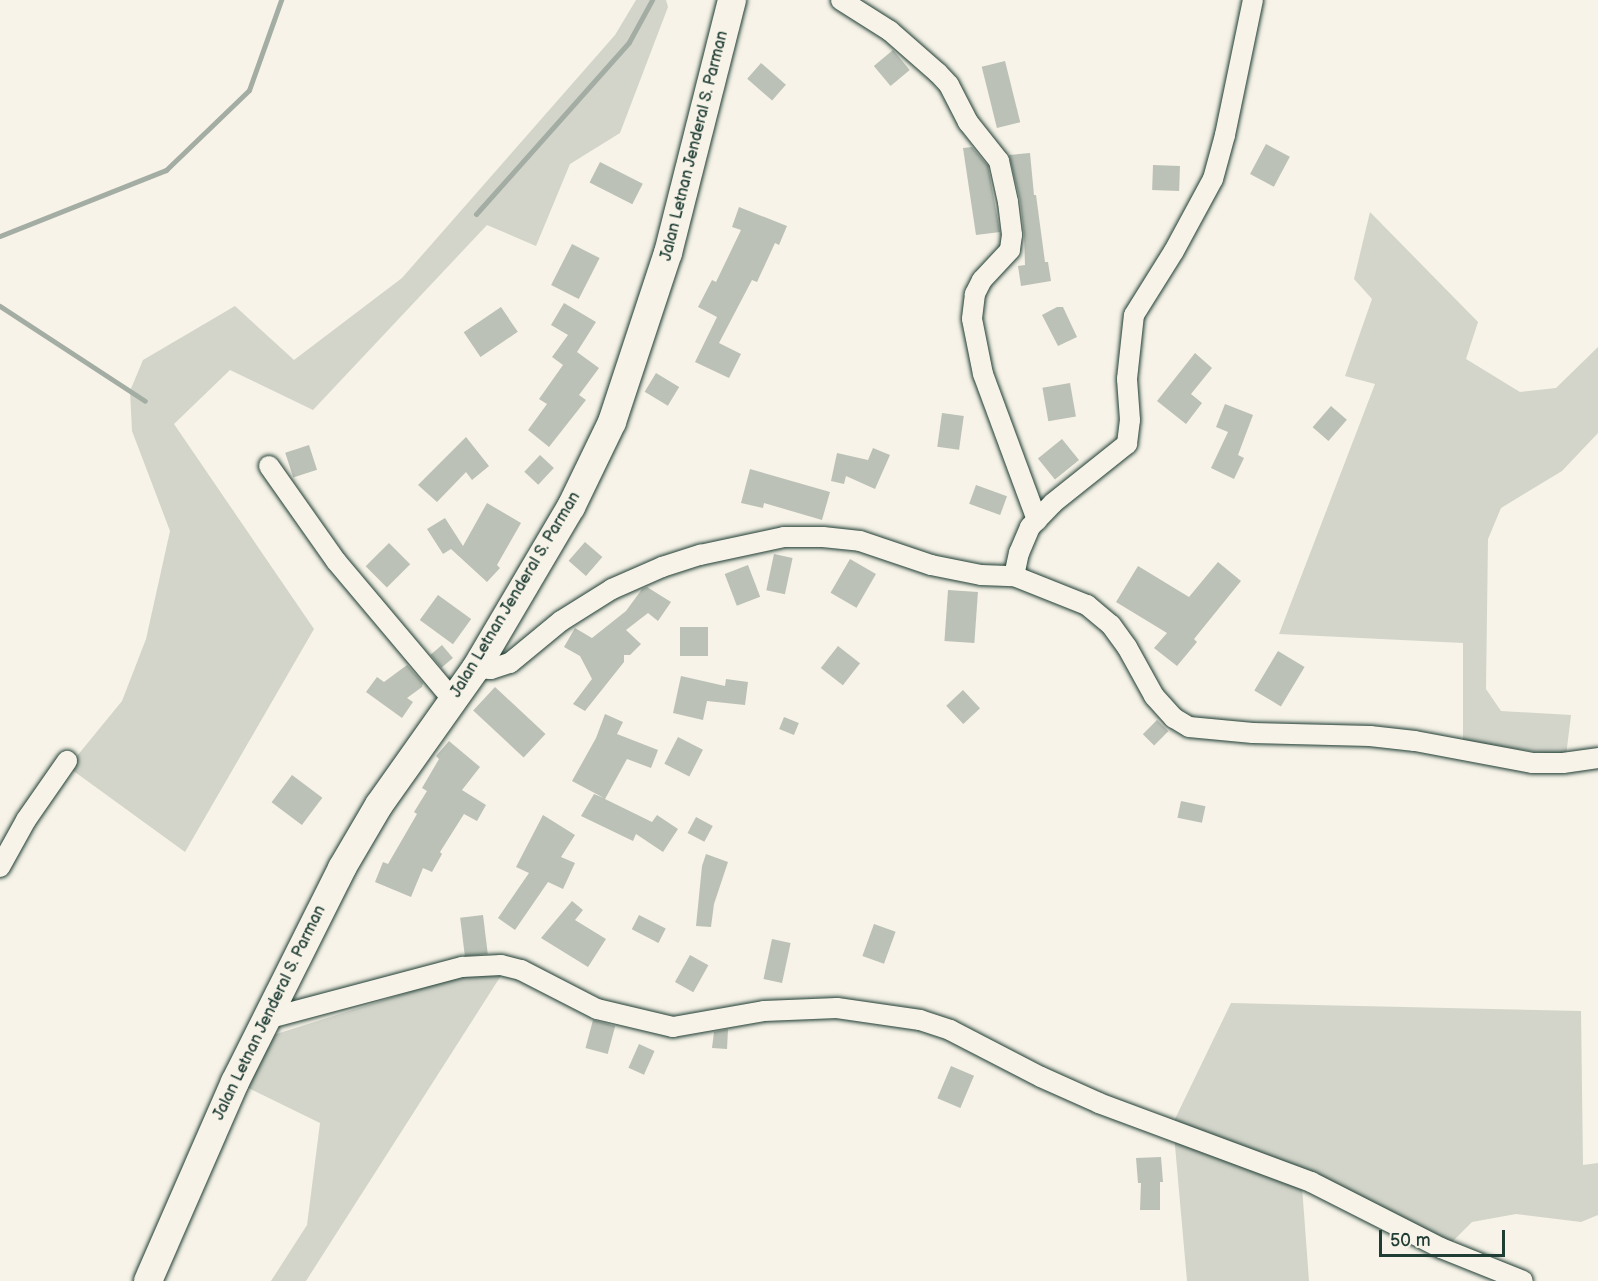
<!DOCTYPE html>
<html>
<head>
<meta charset="utf-8">
<style>
	body { margin:0 }
	#map { position:relative; width:1598px; height:1281px; overflow:hidden; background:#f7f3e8; font-family:"Balsamiq Sans",sans-serif }
	div>[style] { position:absolute }
	.green>* { inset:0; background:#d3d5ca }
	.stream>* { height:5px; margin:-2.5px; padding:0 2.5px; transform-origin:2.5px; border-radius:2.5px; background:#a4ada3 }
	.building>* { inset:0; background:#bbc1b6; transform-origin:0 0 }
	.roads { filter:drop-shadow(0 0 2px #1f3d34) drop-shadow(0 0 2px #1f3d34) }
	.street>* { height:20px; margin:-10px; padding:0 10px; transform-origin:10px; border-radius:10px; background:#f7f3e8 }
	.secondary>* { height:28px; margin:-14px; padding:0 14px; transform-origin:14px; border-radius:14px; background:#f7f3e8 }
	span { translate:-50% -50%; white-space:nowrap; text-align:center; line-height:1.15; -webkit-text-stroke:4.5px #f7f3e8; paint-order:stroke }
	.street-label { font-size:16px; color:#1f3d34 }
	.scale { position:absolute; left:1379px; top:1230px; width:126px; height:27px; box-sizing:border-box; border:3px solid #1f3d34; border-top:0; padding-left:8px; font-size:18px; line-height:21px; white-space:nowrap; color:#1f3d34; -webkit-text-stroke:4px #f7f3e8; paint-order:stroke }
</style>
</head>
<body>
<div id="map">
	<div class="green">
		<div style="clip-path:polygon(636px 0,666px 0,668px 7px,620px 133px,570px 164px,536px 246px,487px 225px,313px 410px,230px 370px,174px 424px,314px 629px,185px 852px,68px 767px,122px 701px,146px 639px,170px 531px,132px 431px,130px 391px,143px 360px,235px 306px,294px 360px,402px 278px,615px 35px)"></div>
		<div style="clip-path:polygon(1370px 212px,1478px 322px,1466px 359px,1520px 392px,1556px 388px,1598px 347px,1598px 433px,1562px 471px,1501px 508px,1488px 539px,1486px 689px,1501px 711px,1571px 715px,1566px 756px,1463px 741px,1463px 643px,1279px 634px,1375px 384px,1345px 376px,1372px 299px,1354px 279px)"></div>
		<div style="clip-path:polygon(511px 960px,306px 1281px,271px 1281px,307px 1225px,320px 1123px,230px 1079px,251px 1042px)"></div>
		<div style="clip-path:polygon(1231px 1003px,1581px 1011px,1583px 1165px,1598px 1163px,1598px 1215px,1581px 1222px,1516px 1214px,1472px 1222px,1446px 1248px,1301px 1173px,1309px 1281px,1187px 1281px,1173px 1123px)"></div>
	</div>
	<div class="stream">
		<div style="left:476px;top:214px;width:230px;rotate:-48.3deg"></div>
		<div style="left:629px;top:42px;width:48px;rotate:-61.3deg"></div>
		<div style="left:0;top:236px;width:179px;rotate:-21.7deg"></div>
		<div style="left:166px;top:170px;width:115px;rotate:-43.9deg"></div>
		<div style="left:249px;top:90px;width:96px;rotate:-70.4deg"></div>
		<div style="left:0;top:306px;width:173px;rotate:33.2deg"></div>
	</div>
	<div class="building">
		<div style="left:893px;top:50px;width:26px;height:25px;rotate:50deg"></div>
		<div style="left:1005px;top:61px;width:63px;height:24px;rotate:76deg"></div>
		<div style="left:761px;top:63px;width:33px;height:21px;rotate:41deg"></div>
		<div style="left:1266px;top:144px;width:27px;height:34px;rotate:28deg"></div>
		<div style="clip-path:polygon(972px 147px,988px 166px,1000px 232px,976px 235px,963px 148px)"></div>
		<div style="clip-path:polygon(1030px 153px,1034px 195px,1036px 195px,1045px 262px,1048px 262px,1051px 281px,1021px 286px,1018px 266px,1025px 265px,1024px 234px,1020px 200px,1009px 155px)"></div>
		<div style="left:600px;top:162px;width:48px;height:23px;rotate:27deg"></div>
		<div style="left:1153px;top:165px;width:27px;height:25px;rotate:2deg"></div>
		<div style="clip-path:polygon(739px 207px,787px 226px,779px 245px,775px 243px,757px 282px,752px 280px,719px 343px,741px 354px,729px 378px,695px 362px,717px 317px,698px 307px,712px 280px,716px 282px,741px 230px,732px 227px)"></div>
		<div style="left:572px;top:244px;width:31px;height:46px;rotate:27deg"></div>
		<div style="clip-path:polygon(564px 303px,596px 322px,577px 352px,599px 368px,579px 395px,586px 400px,549px 447px,528px 430px,547px 404px,539px 399px,563px 365px,552px 357px,568px 335px,551px 325px)"></div>
		<div style="left:501px;top:307px;width:30px;height:45px;rotate:56deg"></div>
		<div style="clip-path:polygon(1057px 307px,1063px 307px,1077px 337px,1058px 346px,1042px 315px)"></div>
		<div style="clip-path:polygon(1195px 353px,1212px 368px,1191px 394px,1202px 403px,1186px 424px,1157px 401px)"></div>
		<div style="left:656px;top:373px;width:27px;height:22px;rotate:31deg"></div>
		<div style="left:1070px;top:383px;width:34px;height:28px;rotate:80deg"></div>
		<div style="clip-path:polygon(1225px 404px,1253px 415px,1238px 455px,1244px 458px,1234px 479px,1211px 468px,1228px 432px,1216px 427px)"></div>
		<div style="left:1331px;top:406px;width:21px;height:28px;rotate:41deg"></div>
		<div style="left:942px;top:413px;width:22px;height:34px;rotate:8deg"></div>
		<div style="clip-path:polygon(466px 437px,489px 466px,472px 480px,466px 472px,437px 502px,418px 485px)"></div>
		<div style="left:1062px;top:439px;width:27px;height:31px;rotate:51deg"></div>
		<div style="left:309px;top:445px;width:26px;height:25px;rotate:72deg"></div>
		<div style="clip-path:polygon(873px 448px,890px 455px,875px 489px,846px 476px,844px 484px,831px 481px,837px 453px,868px 460px)"></div>
		<div style="left:540px;top:455px;width:19px;height:23px;rotate:43deg"></div>
		<div style="clip-path:polygon(750px 469px,830px 492px,822px 520px,764px 503px,763px 508px,741px 503px)"></div>
		<div style="left:976px;top:485px;width:33px;height:20px;rotate:20deg"></div>
		<div style="clip-path:polygon(487px 503px,521px 523px,497px 565px,500px 568px,487px 582px,451px 549px,443px 554px,427px 529px,445px 518px,463px 546px)"></div>
		<div style="left:585px;top:542px;width:23px;height:25px;rotate:41deg"></div>
		<div style="left:389px;top:543px;width:30px;height:33px;rotate:45deg"></div>
		<div style="left:774px;top:554px;width:19px;height:37px;rotate:12deg"></div>
		<div style="left:850px;top:559px;width:30px;height:39px;rotate:30deg"></div>
		<div style="clip-path:polygon(1218px 562px,1241px 581px,1194px 639px,1197px 642px,1177px 666px,1154px 648px,1167px 633px,1116px 602px,1138px 566px,1189px 597px)"></div>
		<div style="left:748px;top:565px;width:34px;height:25px;rotate:69deg"></div>
		<div style="clip-path:polygon(647px 587px,671px 602px,658px 621px,648px 613px,626px 630px,641px 644px,630px 655px,624px 655px,624px 662px,585px 711px,573px 704px,592px 679px,580px 656px,564px 647px,575px 628px,592px 638px,626px 611px,642px 589px)"></div>
		<div style="left:948px;top:590px;width:30px;height:51px;rotate:4deg"></div>
		<div style="left:438px;top:595px;width:41px;height:31px;rotate:36deg"></div>
		<div style="left:680px;top:627px;width:28px;height:29px"></div>
		<div style="left:442px;top:645px;width:17px;height:15px;rotate:50deg"></div>
		<div style="left:838px;top:646px;width:28px;height:28px;rotate:38deg"></div>
		<div style="left:1278px;top:651px;width:31px;height:46px;rotate:31deg"></div>
		<div style="clip-path:polygon(407px 665px,423px 683px,422px 687px,407px 698px,413px 702px,402px 718px,366px 692px,377px 677px,384px 682px)"></div>
		<div style="clip-path:polygon(681px 676px,725px 686px,726px 679px,748px 682px,745px 705px,707px 701px,703px 720px,673px 713px)"></div>
		<div style="left:495px;top:687px;width:69px;height:32px;rotate:43deg"></div>
		<div style="left:963px;top:690px;width:25px;height:23px;rotate:47deg"></div>
		<div style="clip-path:polygon(605px 714px,623px 722px,617px 734px,658px 750px,651px 768px,627px 759px,605px 799px,652px 822px,657px 815px,678px 829px,663px 852px,636px 834px,633px 841px,581px 816px,594px 794px,604px 798px,572px 781px,596px 738px)"></div>
		<div style="left:784px;top:717px;width:16px;height:13px;rotate:22deg"></div>
		<div style="left:1157px;top:720px;width:16px;height:20px;rotate:45deg"></div>
		<div style="left:678px;top:737px;width:28px;height:30px;rotate:27deg"></div>
		<div style="clip-path:polygon(449px 741px,480px 767px,462px 790px,486px 805px,477px 821px,464px 814px,440px 852px,442px 854px,432px 872px,423px 868px,411px 897px,375px 882px,383px 862px,388px 864px,417px 814px,414px 812px,427px 791px,422px 788px,439px 759px,436px 756px)"></div>
		<div style="left:292px;top:775px;width:38px;height:34px;rotate:37deg"></div>
		<div style="left:1181px;top:801px;width:25px;height:17px;rotate:12deg"></div>
		<div style="clip-path:polygon(543px 815px,575px 835px,561px 857px,575px 863px,563px 889px,548px 882px,515px 930px,498px 918px,529px 873px,516px 867px)"></div>
		<div style="left:696px;top:817px;width:19px;height:18px;rotate:28deg"></div>
		<div style="clip-path:polygon(706px 854px,728px 862px,714px 904px,711px 927px,696px 926px,702px 866px)"></div>
		<div style="clip-path:polygon(572px 901px,583px 910px,575px 920px,606px 939px,588px 967px,541px 938px)"></div>
		<div style="left:483px;top:915px;width:39px;height:23px;rotate:83deg"></div>
		<div style="left:639px;top:915px;width:30px;height:16px;rotate:27deg"></div>
		<div style="left:874px;top:924px;width:23px;height:34px;rotate:20deg"></div>
		<div style="left:772px;top:939px;width:19px;height:41px;rotate:12deg"></div>
		<div style="left:690px;top:955px;width:21px;height:31px;rotate:29deg"></div>
		<div style="left:593px;top:1020px;width:23px;height:29px;rotate:15deg"></div>
		<div style="clip-path:polygon(728px 1029px,727px 1049px,712px 1048px,714px 1032px)"></div>
		<div style="left:639px;top:1044px;width:17px;height:26px;rotate:24deg"></div>
		<div style="left:951px;top:1066px;width:25px;height:35px;rotate:23deg"></div>
		<div style="clip-path:polygon(1161px 1157px,1163px 1182px,1160px 1182px,1160px 1210px,1140px 1210px,1141px 1183px,1138px 1183px,1136px 1158px)"></div>
	</div>
	<div class="roads">
		<div class="street">
			<div style="left:841px;top:0;width:58px;rotate:32.3deg"></div>
			<div style="left:890px;top:31px;width:64px;rotate:41.2deg"></div>
			<div style="left:938px;top:73px;width:16px;rotate:47deg"></div>
			<div style="left:949px;top:85px;width:42px;rotate:62.8deg"></div>
			<div style="left:968px;top:122px;width:50px;rotate:51.5deg"></div>
			<div style="left:999px;top:161px;width:42px;rotate:77.6deg"></div>
			<div style="left:1008px;top:202px;width:33px;rotate:83deg"></div>
			<div style="left:1012px;top:235px;width:15px;rotate:98deg"></div>
			<div style="left:1010px;top:250px;width:41px;rotate:133deg"></div>
			<div style="left:982px;top:280px;width:16px;rotate:117deg"></div>
			<div style="left:975px;top:294px;width:25px;rotate:97deg"></div>
			<div style="left:972px;top:319px;width:56px;rotate:78.7deg"></div>
			<div style="left:983px;top:374px;width:156px;rotate:69.7deg"></div>
			<div style="left:269px;top:466px;width:116px;rotate:54.8deg"></div>
			<div style="left:336px;top:561px;width:182px;rotate:49.9deg"></div>
			<div style="left:1014px;top:576px;width:79px;rotate:21.7deg"></div>
			<div style="left:1087px;top:605px;width:31px;rotate:40deg"></div>
			<div style="left:1111px;top:625px;width:27px;rotate:54deg"></div>
			<div style="left:1127px;top:647px;width:56px;rotate:61.1deg"></div>
			<div style="left:1154px;top:696px;width:30px;rotate:48deg"></div>
			<div style="left:1174px;top:718px;width:17px;rotate:31deg"></div>
			<div style="left:1189px;top:727px;width:64px;rotate:5.4deg"></div>
			<div style="left:1253px;top:733px;width:117px;rotate:1.5deg"></div>
			<div style="left:1370px;top:736px;width:45px;rotate:6.3deg"></div>
			<div style="left:1415px;top:741px;width:119px;rotate:10.6deg"></div>
			<div style="left:1532px;top:763px;width:31px"></div>
			<div style="left:1563px;top:763px;width:35px;rotate:-8deg"></div>
			<div style="left:476px;top:668px;width:15px;rotate:4deg"></div>
			<div style="left:491px;top:669px;width:20px;rotate:-18deg"></div>
			<div style="left:510px;top:663px;width:66px;rotate:-39.5deg"></div>
			<div style="left:561px;top:621px;width:60px;rotate:-32.1deg"></div>
			<div style="left:612px;top:589px;width:55px;rotate:-23.7deg"></div>
			<div style="left:662px;top:567px;width:40px;rotate:-18deg"></div>
			<div style="left:700px;top:555px;width:86px;rotate:-12.1deg"></div>
			<div style="left:784px;top:537px;width:39px"></div>
			<div style="left:823px;top:537px;width:37px;rotate:6deg"></div>
			<div style="left:860px;top:541px;width:75px;rotate:18.7deg"></div>
			<div style="left:931px;top:565px;width:51px;rotate:11.3deg"></div>
			<div style="left:981px;top:575px;width:33px;rotate:2deg"></div>
			<div style="left:1014px;top:576px;width:24px;rotate:-78deg"></div>
			<div style="left:1019px;top:553px;width:28px;rotate:-67deg"></div>
			<div style="left:1030px;top:527px;width:33px;rotate:-46deg"></div>
			<div style="left:1053px;top:503px;width:95px;rotate:-38.6deg"></div>
			<div style="left:1127px;top:444px;width:24px;rotate:-83deg"></div>
			<div style="left:1130px;top:420px;width:41px;rotate:-94.2deg"></div>
			<div style="left:1127px;top:379px;width:64px;rotate:-83.8deg"></div>
			<div style="left:1134px;top:315px;width:75px;rotate:-58deg"></div>
			<div style="left:1174px;top:251px;width:82px;rotate:-61.6deg"></div>
			<div style="left:1213px;top:179px;width:46px;rotate:-74.7deg"></div>
			<div style="left:1225px;top:135px;width:138px;rotate:-78.3deg"></div>
			<div style="left:0;top:867px;width:54px;rotate:-61deg"></div>
			<div style="left:26px;top:820px;width:72px;rotate:-55.2deg"></div>
			<div style="left:266px;top:1019px;width:203px;rotate:-14.9deg"></div>
			<div style="left:462px;top:967px;width:39px;rotate:-3deg"></div>
			<div style="left:501px;top:965px;width:21px;rotate:14deg"></div>
			<div style="left:521px;top:970px;width:85px;rotate:27.2deg"></div>
			<div style="left:597px;top:1009px;width:78px;rotate:13.3deg"></div>
			<div style="left:673px;top:1027px;width:92px;rotate:-10deg"></div>
			<div style="left:764px;top:1011px;width:73px;rotate:-2.4deg"></div>
			<div style="left:837px;top:1008px;width:84px;rotate:8.2deg"></div>
			<div style="left:920px;top:1020px;width:32px;rotate:18deg"></div>
			<div style="left:950px;top:1030px;width:102px;rotate:27.3deg"></div>
			<div style="left:1041px;top:1077px;width:64px;rotate:24.1deg"></div>
			<div style="left:1099px;top:1103px;width:226px;rotate:20.4deg"></div>
			<div style="left:1311px;top:1182px;width:146px;rotate:26.9deg"></div>
			<div style="left:1441px;top:1248px;width:88px;rotate:21.9deg"></div>
		</div>
		<div class="secondary">
			<div style="left:148px;top:1281px;width:217px;rotate:-66.4deg"></div>
			<div style="left:235px;top:1082px;width:239px;rotate:-63.4deg"></div>
			<div style="left:342px;top:868px;width:73px;rotate:-59.6deg"></div>
			<div style="left:379px;top:805px;width:168px;rotate:-54.7deg"></div>
			<div style="left:476px;top:668px;width:187px;rotate:-59.5deg"></div>
			<div style="left:571px;top:507px;width:94px;rotate:-64.2deg"></div>
			<div style="left:612px;top:422px;width:178px;rotate:-71.7deg"></div>
			<div style="left:668px;top:253px;width:261px;rotate:-75.8deg"></div>
		</div>
	</div>
	<div class="street-label">
		<span style="left:695px;top:146px;rotate:-76deg">Jalan Letnan Jenderal S. Parman</span>
		<span style="left:516px;top:595px;rotate:-59deg">Jalan Letnan Jenderal S. Parman</span>
		<span style="left:270px;top:1013px;rotate:-64deg">Jalan Letnan Jenderal S. Parman</span>
	</div>
	<div class="scale">50 m</div>
</div>
</body>
</html>
